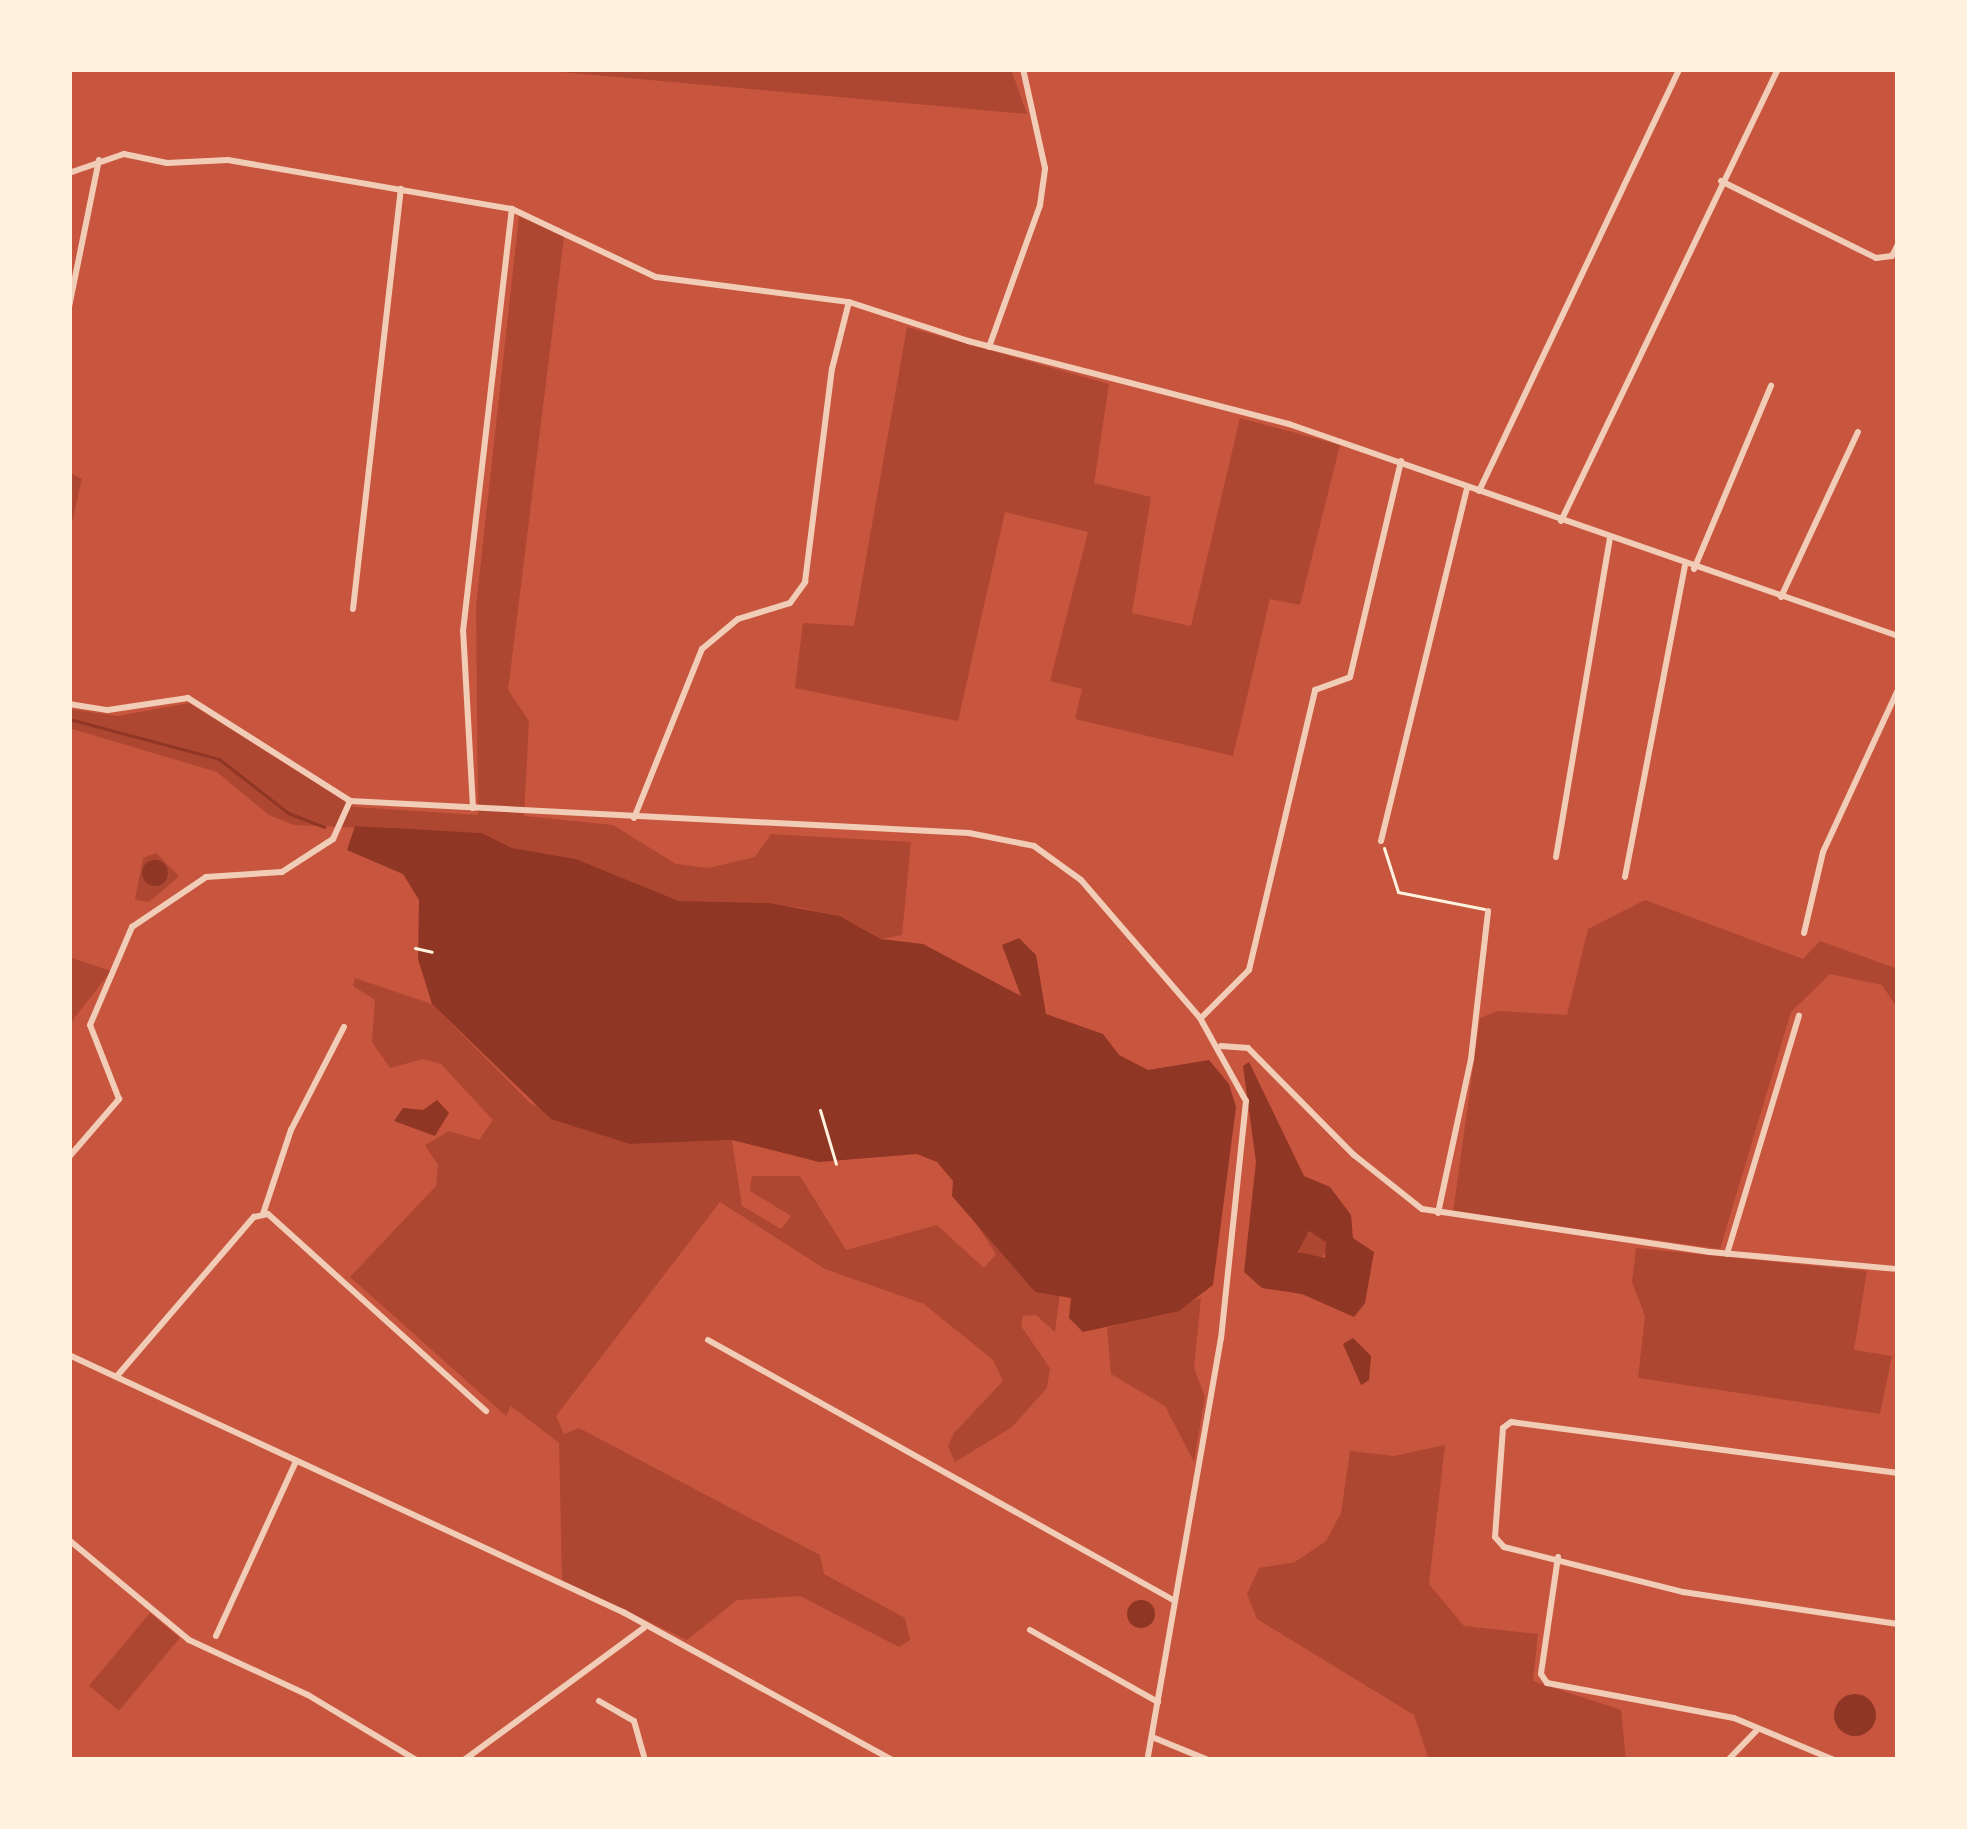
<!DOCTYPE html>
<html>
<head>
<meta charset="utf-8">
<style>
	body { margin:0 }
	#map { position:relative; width:1967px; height:1829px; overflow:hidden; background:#c8553d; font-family:"Varela Round",sans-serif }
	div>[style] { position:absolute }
	.green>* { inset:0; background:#ae4732; transform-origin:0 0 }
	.round { border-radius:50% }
	.water>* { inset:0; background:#8f3625 }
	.stream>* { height:3px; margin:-1.5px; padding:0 1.5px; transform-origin:1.5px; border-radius:1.5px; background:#8f3625 }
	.path>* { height:3px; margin:-1.5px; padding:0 1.5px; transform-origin:1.5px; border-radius:1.5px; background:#fff3e0 }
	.minor>* { height:6px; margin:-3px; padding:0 3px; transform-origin:3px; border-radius:3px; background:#f1ccb7 }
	span { translate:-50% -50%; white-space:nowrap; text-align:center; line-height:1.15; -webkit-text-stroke:12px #fff3e0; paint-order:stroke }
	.frame { position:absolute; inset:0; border:72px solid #fff3e0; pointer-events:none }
</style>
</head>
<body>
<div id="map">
	<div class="green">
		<div style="clip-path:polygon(549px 69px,1011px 69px,1027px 114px,550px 71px)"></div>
		<div style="clip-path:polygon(519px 216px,564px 237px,508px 690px,529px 721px,524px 816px,613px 825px,676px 864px,708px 868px,755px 857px,771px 834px,911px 842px,902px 935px,882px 939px,840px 916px,797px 907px,679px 901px,576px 859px,512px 848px,482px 833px,294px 825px,269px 815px,217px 772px,69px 728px,69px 709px,118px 716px,189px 703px,354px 807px,478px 815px,476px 606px)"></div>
		<div style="clip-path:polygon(907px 327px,1109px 384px,1094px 483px,1151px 497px,1132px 613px,1191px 626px,1240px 418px,1340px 445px,1300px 605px,1270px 599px,1233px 756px,1075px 719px,1082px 689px,1050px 681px,1088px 532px,1005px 512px,958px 721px,795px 688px,803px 623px,854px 626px)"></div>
		<div style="clip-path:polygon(69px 472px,82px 479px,69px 535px)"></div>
		<div style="clip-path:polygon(156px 853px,179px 876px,149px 902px,135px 900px,143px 858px)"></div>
		<div style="clip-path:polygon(1645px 900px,1803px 959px,1820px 941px,1898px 969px,1898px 1009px,1882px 985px,1830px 974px,1791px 1012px,1720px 1249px,1453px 1212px,1480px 1018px,1498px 1011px,1567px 1015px,1588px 929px)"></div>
		<div style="clip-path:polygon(69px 957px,111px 971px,69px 1025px)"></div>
		<div style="clip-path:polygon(355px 978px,432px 1004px,530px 1103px,630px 1144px,732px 1140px,742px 1206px,781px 1229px,791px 1216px,750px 1191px,752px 1176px,800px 1176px,846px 1250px,937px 1225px,984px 1268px,996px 1254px,975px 1222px,1035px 1292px,1060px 1293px,1055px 1332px,1036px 1315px,1023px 1316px,1021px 1326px,1050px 1368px,1047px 1388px,1012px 1427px,955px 1462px,948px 1446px,954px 1433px,1003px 1381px,993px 1360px,924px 1304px,825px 1269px,720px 1202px,556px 1416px,564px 1434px,579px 1428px,820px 1555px,824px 1574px,905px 1618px,910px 1640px,899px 1647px,800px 1596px,737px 1600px,687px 1640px,562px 1580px,559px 1443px,511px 1406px,506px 1416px,350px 1277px,436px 1186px,438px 1165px,425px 1145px,449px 1131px,479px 1140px,493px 1120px,441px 1064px,423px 1059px,390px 1068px,372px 1042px,375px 1000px,353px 986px)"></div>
		<div class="round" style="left:1299px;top:1232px;width:28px;height:28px"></div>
		<div style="clip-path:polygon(1636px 1248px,1867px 1271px,1854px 1350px,1892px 1356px,1880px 1414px,1638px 1378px,1645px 1316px,1632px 1282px)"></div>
		<div style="clip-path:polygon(1201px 1298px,1194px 1368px,1205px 1397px,1194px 1462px,1165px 1406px,1111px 1374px,1107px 1328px)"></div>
		<div style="clip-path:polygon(1445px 1445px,1429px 1584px,1464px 1626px,1538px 1634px,1533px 1681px,1621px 1710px,1626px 1760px,1429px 1760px,1414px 1715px,1257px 1619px,1247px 1594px,1259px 1568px,1295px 1562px,1326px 1541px,1341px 1513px,1350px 1451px,1394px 1456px)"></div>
		<div style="left:150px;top:1613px;width:39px;height:95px;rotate:40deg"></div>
	</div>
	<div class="water">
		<div style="clip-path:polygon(355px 826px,482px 833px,512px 848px,576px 859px,679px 901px,769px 903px,840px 916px,881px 939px,923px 944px,1021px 996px,1002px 945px,1019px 938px,1036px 955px,1046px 1014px,1103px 1034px,1119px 1055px,1148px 1070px,1209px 1060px,1229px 1084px,1236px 1107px,1213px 1285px,1179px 1311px,1083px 1332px,1069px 1318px,1071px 1298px,1035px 1292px,952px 1196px,953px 1181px,937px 1162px,917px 1154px,819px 1162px,732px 1140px,630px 1144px,551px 1119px,432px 1004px,418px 959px,419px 900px,403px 874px,347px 850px)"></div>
		<div class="round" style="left:142px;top:860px;width:26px;height:26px"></div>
		<div style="clip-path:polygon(evenodd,1249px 1062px,1304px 1176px,1330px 1187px,1351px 1215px,1353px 1238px,1374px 1252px,1365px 1303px,1354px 1317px,1302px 1294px,1262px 1288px,1244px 1272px,1256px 1162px,1243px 1066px,1249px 1062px,1309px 1231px,1326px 1242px,1325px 1258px,1298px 1252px,1309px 1231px)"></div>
		<div style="clip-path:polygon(437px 1100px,449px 1113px,435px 1136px,394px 1121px,403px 1108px,423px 1110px)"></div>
		<div style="clip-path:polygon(1353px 1338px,1371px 1356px,1369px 1380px,1361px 1385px,1343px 1344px)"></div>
		<div class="round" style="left:1127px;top:1600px;width:28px;height:28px"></div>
		<div class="round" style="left:1834px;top:1694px;width:42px;height:42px"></div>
	</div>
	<div class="stream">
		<div style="left:69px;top:719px;width:155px;rotate:14.9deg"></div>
		<div style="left:219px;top:759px;width:88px;rotate:38deg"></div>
		<div style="left:288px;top:813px;width:39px;rotate:21deg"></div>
	</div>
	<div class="path">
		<div style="left:1384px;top:848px;width:46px;rotate:72.3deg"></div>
		<div style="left:1398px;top:892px;width:88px;rotate:11.2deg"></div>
		<div style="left:415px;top:948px;width:17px;rotate:13deg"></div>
		<div style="left:820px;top:1110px;width:56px;rotate:73.5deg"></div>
	</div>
	<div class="minor">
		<div style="left:69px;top:173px;width:58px;rotate:-19.1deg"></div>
		<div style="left:124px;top:154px;width:44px;rotate:11.8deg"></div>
		<div style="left:167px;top:163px;width:61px;rotate:-2.8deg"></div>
		<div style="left:228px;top:160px;width:288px;rotate:9.8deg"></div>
		<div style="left:512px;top:209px;width:159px;rotate:25.3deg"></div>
		<div style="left:656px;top:277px;width:195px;rotate:7.4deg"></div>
		<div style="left:849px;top:302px;width:125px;rotate:18.1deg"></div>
		<div style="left:968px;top:341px;width:332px;rotate:14.5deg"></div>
		<div style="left:1289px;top:424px;width:645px;rotate:19.19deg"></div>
		<div style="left:1721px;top:181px;width:173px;rotate:26.4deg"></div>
		<div style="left:1876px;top:258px;width:16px;rotate:-7deg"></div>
		<div style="left:1892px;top:256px;width:13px;rotate:-63deg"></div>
		<div style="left:69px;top:307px;width:150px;rotate:-78.5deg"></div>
		<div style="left:989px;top:347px;width:151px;rotate:-70.2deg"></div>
		<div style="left:1040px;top:205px;width:37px;rotate:-82deg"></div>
		<div style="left:1045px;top:168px;width:101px;rotate:-102.5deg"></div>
		<div style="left:1479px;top:491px;width:467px;rotate:-64.6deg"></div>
		<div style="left:1561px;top:521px;width:501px;rotate:-64.35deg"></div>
		<div style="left:1694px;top:569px;width:199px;rotate:-67.2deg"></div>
		<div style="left:1781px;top:597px;width:182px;rotate:-65deg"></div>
		<div style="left:353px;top:609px;width:423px;rotate:-83.5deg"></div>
		<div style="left:69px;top:704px;width:39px;rotate:9deg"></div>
		<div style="left:108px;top:710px;width:81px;rotate:-8.5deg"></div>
		<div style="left:188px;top:698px;width:192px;rotate:32.4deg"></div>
		<div style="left:350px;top:801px;width:620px;rotate:2.96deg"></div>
		<div style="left:969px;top:833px;width:66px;rotate:11.3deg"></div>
		<div style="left:1034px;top:846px;width:58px;rotate:35.9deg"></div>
		<div style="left:1081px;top:880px;width:182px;rotate:49.2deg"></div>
		<div style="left:1200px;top:1018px;width:95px;rotate:61deg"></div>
		<div style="left:1246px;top:1101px;width:238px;rotate:96deg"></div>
		<div style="left:1221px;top:1338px;width:428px;rotate:99.9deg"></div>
		<div style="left:473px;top:808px;width:177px;rotate:-93.2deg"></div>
		<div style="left:463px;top:631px;width:425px;rotate:-83.4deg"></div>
		<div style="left:634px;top:818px;width:182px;rotate:-68.1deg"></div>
		<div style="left:702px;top:649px;width:47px;rotate:-39.8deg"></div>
		<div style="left:738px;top:619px;width:54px;rotate:-17.1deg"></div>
		<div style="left:790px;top:603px;width:26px;rotate:-54deg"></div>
		<div style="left:805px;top:582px;width:215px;rotate:-82.8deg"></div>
		<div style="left:832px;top:369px;width:69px;rotate:-75.8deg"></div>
		<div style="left:1381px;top:841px;width:364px;rotate:-76.3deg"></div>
		<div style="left:1556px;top:857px;width:324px;rotate:-80.4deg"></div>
		<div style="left:1625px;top:877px;width:317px;rotate:-79.1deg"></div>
		<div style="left:1804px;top:933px;width:83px;rotate:-76.8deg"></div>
		<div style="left:1823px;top:852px;width:179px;rotate:-65.2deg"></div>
		<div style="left:1201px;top:1018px;width:68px;rotate:-45deg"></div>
		<div style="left:1249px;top:970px;width:288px;rotate:-76.7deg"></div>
		<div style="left:1315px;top:690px;width:37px;rotate:-20deg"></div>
		<div style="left:1350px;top:677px;width:222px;rotate:-76.7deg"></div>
		<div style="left:1221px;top:1046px;width:27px;rotate:4deg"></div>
		<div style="left:1248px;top:1048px;width:151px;rotate:45.3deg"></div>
		<div style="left:1354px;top:1155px;width:87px;rotate:38.5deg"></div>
		<div style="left:1422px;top:1209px;width:291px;rotate:8.5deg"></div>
		<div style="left:1710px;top:1252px;width:189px;rotate:5.2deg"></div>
		<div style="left:69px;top:1157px;width:77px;rotate:-49.2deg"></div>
		<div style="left:119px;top:1099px;width:79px;rotate:-111.4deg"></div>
		<div style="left:90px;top:1025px;width:107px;rotate:-66.8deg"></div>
		<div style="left:132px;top:927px;width:89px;rotate:-34deg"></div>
		<div style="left:206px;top:877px;width:76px;rotate:-3.8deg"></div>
		<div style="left:282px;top:872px;width:61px;rotate:-32.9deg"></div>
		<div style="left:333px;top:839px;width:42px;rotate:-65.9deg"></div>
		<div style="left:1438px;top:1213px;width:157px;rotate:-77.9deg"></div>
		<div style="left:1471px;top:1059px;width:149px;rotate:-83.4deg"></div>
		<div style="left:263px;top:1214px;width:89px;rotate:-71.6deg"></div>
		<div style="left:291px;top:1130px;width:116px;rotate:-62.8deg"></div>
		<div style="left:1727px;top:1254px;width:249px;rotate:-73.2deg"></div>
		<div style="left:708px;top:1340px;width:535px;rotate:29.2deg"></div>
		<div style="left:69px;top:1355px;width:611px;rotate:24.89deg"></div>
		<div style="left:623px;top:1612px;width:307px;rotate:28.8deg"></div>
		<div style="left:117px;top:1376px;width:210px;rotate:-49.3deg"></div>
		<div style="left:254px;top:1217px;width:14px;rotate:-12deg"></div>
		<div style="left:268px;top:1214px;width:294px;rotate:42.1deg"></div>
		<div style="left:1898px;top:1473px;width:390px;rotate:-172.5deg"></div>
		<div style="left:1511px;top:1422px;width:10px;rotate:143deg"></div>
		<div style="left:1503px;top:1428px;width:109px;rotate:94.2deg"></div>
		<div style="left:1495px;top:1537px;width:13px;rotate:48deg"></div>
		<div style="left:1504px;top:1547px;width:185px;rotate:14.1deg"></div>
		<div style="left:1683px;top:1592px;width:217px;rotate:8.5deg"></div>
		<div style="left:69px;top:1540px;width:156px;rotate:39.8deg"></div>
		<div style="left:189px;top:1640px;width:131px;rotate:24.8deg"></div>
		<div style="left:308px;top:1695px;width:126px;rotate:31deg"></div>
		<div style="left:1558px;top:1557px;width:118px;rotate:98.3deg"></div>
		<div style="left:1541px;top:1674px;width:11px;rotate:56deg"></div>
		<div style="left:1547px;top:1683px;width:190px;rotate:10.6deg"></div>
		<div style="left:1734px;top:1718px;width:108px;rotate:22.8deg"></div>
		<div style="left:1030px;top:1630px;width:147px;rotate:29.4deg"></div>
		<div style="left:216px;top:1636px;width:192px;rotate:-65.4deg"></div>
		<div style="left:599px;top:1701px;width:40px;rotate:29.7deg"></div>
		<div style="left:634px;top:1721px;width:41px;rotate:74.2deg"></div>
		<div style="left:1152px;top:1737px;width:61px;rotate:22.3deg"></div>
		<div style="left:464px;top:1760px;width:223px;rotate:-36.3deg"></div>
		<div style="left:1728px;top:1760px;width:43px;rotate:-45.9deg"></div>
	</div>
	<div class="frame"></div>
</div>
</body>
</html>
